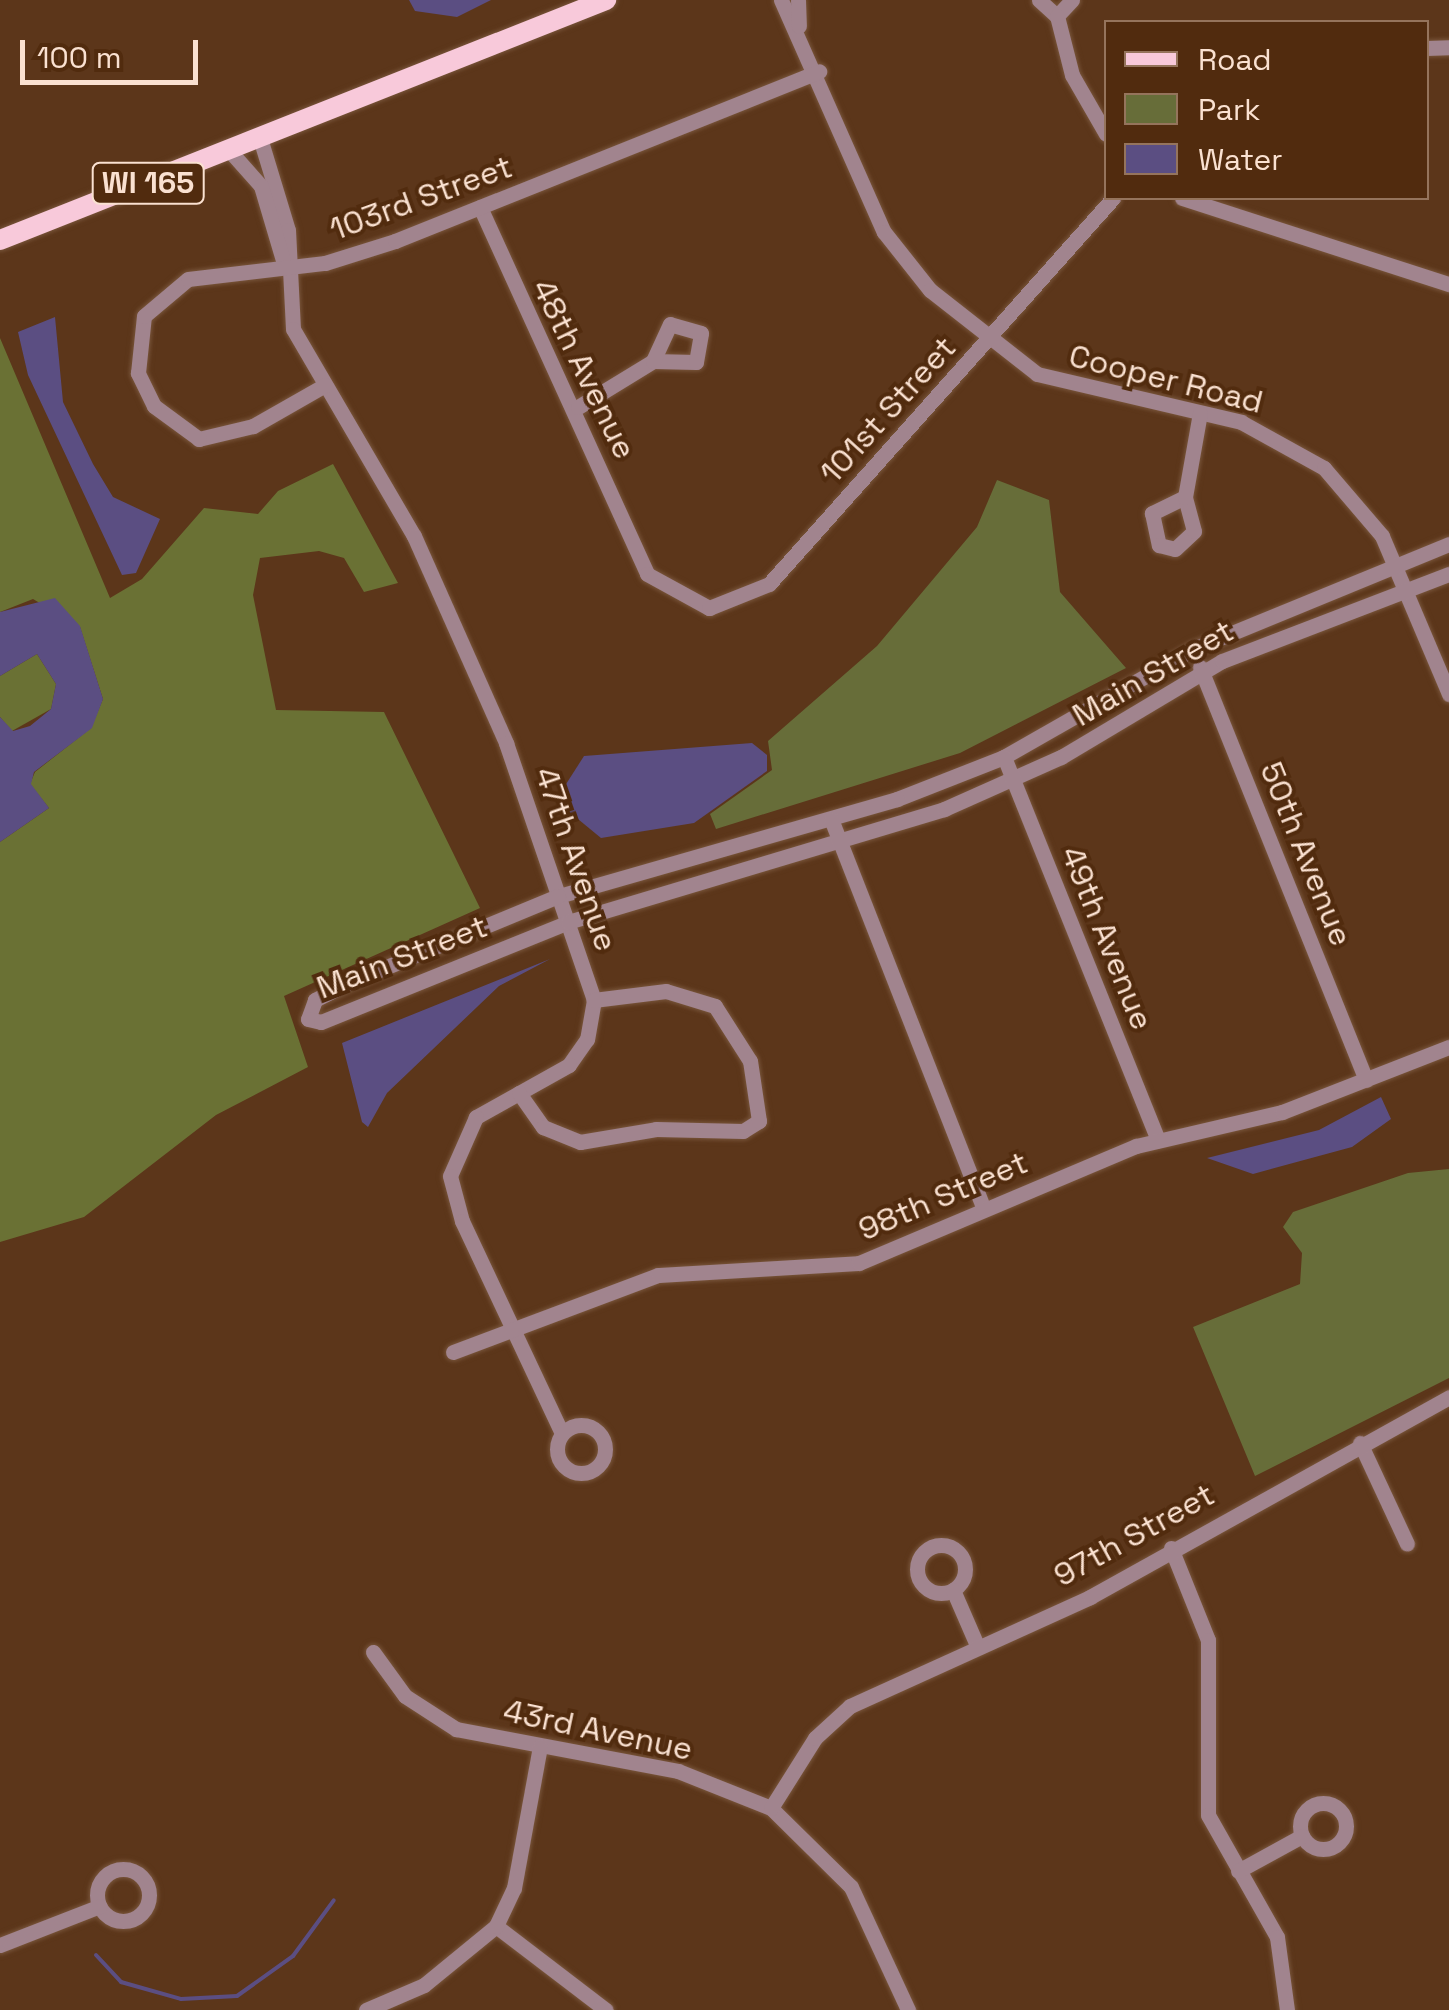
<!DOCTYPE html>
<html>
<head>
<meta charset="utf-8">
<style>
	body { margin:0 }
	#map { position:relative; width:1449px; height:2010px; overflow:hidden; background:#5c361a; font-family:"Space Grotesk",sans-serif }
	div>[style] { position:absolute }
	.green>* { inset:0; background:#676d39 }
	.forest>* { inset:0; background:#6a7134 }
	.water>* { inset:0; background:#5b4e82 }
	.stream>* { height:4px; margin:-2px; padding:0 2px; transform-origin:2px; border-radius:2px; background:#5b4e82 }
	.roads { filter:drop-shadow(0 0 2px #78553b) drop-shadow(0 0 2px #78553b) }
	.minor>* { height:15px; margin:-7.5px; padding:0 7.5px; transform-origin:7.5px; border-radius:7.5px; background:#a1848e }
	.minor>.ring { margin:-7.5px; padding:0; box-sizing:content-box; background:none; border:15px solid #a1848e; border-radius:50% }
	.major>* { height:20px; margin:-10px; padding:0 10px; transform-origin:10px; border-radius:10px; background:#f8c9da }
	span { translate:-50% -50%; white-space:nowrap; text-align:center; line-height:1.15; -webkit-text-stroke:8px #512b0e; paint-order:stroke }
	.shield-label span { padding:2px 8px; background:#512b0e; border:2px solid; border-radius:8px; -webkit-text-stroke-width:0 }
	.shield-label { font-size:30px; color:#fae1d1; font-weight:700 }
	.street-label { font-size:32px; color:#fae1d1 }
	.legend { position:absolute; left:1104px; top:20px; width:325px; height:180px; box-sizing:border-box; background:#512b0e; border:2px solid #95745c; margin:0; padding:12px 18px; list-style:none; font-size:30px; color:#fae1d1 }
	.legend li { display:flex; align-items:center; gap:20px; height:50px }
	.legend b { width:50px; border:2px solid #95745c }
	.scale { position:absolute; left:20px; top:40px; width:178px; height:45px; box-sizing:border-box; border:5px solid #fae1d1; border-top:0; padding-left:12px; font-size:30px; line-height:35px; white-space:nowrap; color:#fae1d1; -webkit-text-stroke:8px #512b0e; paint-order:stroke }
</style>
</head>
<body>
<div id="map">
	<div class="green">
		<div style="clip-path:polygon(997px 480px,1049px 500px,1060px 592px,1126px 668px,960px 753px,716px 829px,710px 814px,772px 770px,768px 741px,877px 646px,977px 527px)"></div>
		<div style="clip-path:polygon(1449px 1169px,1449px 1378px,1255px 1476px,1193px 1327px,1300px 1284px,1302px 1253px,1283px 1227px,1293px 1212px,1408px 1173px)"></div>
	</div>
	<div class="forest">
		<div style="clip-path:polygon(0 338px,110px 598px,142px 579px,204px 508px,258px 514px,278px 491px,333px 464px,398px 583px,364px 592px,344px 558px,319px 551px,260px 558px,253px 595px,276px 710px,384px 712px,480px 908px,284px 996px,308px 1067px,216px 1115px,84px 1217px,0 1242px,0 842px,49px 808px,30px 784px,35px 772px,91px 728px,103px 699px,80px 627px,33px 599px,0 612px)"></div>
		<div style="clip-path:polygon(37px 654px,56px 684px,51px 709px,12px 731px,0 717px,0 676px)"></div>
	</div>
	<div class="water">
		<div style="clip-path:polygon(409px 0,491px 0,457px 17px,415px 11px)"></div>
		<div style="clip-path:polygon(55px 317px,63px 402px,93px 464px,113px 497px,160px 519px,136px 573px,122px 575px,28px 375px,18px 332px)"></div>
		<div style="clip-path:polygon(55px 598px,80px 626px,103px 699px,92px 728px,34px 772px,31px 784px,49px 808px,0 842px,0 717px,13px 731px,30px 726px,51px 709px,56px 684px,37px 654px,0 676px,0 612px)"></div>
		<div style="clip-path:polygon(752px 743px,767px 755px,767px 771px,694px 823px,601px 838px,567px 810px,561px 792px,584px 756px)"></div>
		<div style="clip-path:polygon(550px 959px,499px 986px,387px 1093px,368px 1127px,362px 1122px,342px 1043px)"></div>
		<div style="clip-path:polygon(1381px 1097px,1391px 1119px,1352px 1147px,1253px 1174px,1207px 1158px,1319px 1130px)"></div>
	</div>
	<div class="stream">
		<div style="left:96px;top:1955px;width:37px;rotate:47deg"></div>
		<div style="left:121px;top:1982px;width:62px;rotate:15.8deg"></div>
		<div style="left:181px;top:1999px;width:56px;rotate:-3.1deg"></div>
		<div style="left:237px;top:1996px;width:69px;rotate:-35.5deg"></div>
		<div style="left:293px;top:1956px;width:69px;rotate:-53.8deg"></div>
	</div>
	<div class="roads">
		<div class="minor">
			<div style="left:781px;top:0;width:254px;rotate:66.1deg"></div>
			<div style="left:884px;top:232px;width:74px;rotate:51.6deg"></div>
			<div style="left:930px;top:290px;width:136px;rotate:38.1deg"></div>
			<div style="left:1037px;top:374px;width:210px;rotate:13.2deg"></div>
			<div style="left:1241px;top:422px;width:95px;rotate:29deg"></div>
			<div style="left:1324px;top:468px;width:89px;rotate:49.5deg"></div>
			<div style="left:1382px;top:536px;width:172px;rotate:67deg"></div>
			<div style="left:798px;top:0;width:26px;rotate:88deg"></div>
			<div style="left:1039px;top:0;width:24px;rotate:42deg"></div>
			<div style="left:1057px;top:16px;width:22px;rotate:-47deg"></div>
			<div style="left:1057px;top:16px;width:61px;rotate:75.7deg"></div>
			<div style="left:1072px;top:75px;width:68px;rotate:60deg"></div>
			<div style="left:1426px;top:48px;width:23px;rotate:-2deg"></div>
			<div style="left:260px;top:138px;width:96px;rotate:73.1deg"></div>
			<div style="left:288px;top:230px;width:99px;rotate:87.1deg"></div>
			<div style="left:293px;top:329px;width:240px;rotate:59.7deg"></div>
			<div style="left:414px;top:536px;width:227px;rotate:66deg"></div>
			<div style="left:506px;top:743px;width:272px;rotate:71.1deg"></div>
			<div style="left:594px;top:1000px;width:40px;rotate:100deg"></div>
			<div style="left:587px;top:1039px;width:32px;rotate:125deg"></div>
			<div style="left:569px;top:1065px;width:107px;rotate:150.8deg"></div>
			<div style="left:476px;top:1117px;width:64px;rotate:113.8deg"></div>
			<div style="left:450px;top:1176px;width:47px;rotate:75.1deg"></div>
			<div style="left:462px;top:1221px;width:232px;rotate:64.8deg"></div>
			<div style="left:229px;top:150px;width:48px;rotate:48.4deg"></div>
			<div style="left:261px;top:186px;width:84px;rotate:73.5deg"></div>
			<div style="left:1182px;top:198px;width:281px;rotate:17.9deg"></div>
			<div style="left:480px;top:207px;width:403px;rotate:65.5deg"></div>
			<div style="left:647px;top:574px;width:71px;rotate:28.7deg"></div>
			<div style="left:709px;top:608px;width:65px;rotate:-21.8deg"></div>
			<div style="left:769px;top:584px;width:517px;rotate:-48.29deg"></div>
			<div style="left:325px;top:385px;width:83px;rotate:150.3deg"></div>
			<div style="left:253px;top:426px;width:56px;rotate:166.5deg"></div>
			<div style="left:199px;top:439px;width:56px;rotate:-143.7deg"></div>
			<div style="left:154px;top:406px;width:37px;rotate:-116deg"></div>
			<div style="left:138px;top:373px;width:57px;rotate:-84deg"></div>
			<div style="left:144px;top:316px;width:57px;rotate:-40.1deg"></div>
			<div style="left:188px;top:279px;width:138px;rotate:-6.7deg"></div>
			<div style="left:325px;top:263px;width:73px;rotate:-17.4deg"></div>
			<div style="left:395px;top:241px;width:457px;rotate:-21.8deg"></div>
			<div style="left:578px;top:407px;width:88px;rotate:-31.5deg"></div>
			<div style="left:653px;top:361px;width:43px;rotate:1.3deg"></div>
			<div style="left:696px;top:362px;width:29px;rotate:-80deg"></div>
			<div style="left:701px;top:333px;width:32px;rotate:-164deg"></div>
			<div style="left:670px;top:324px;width:41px;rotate:114.7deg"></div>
			<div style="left:1185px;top:497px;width:37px;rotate:154deg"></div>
			<div style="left:1152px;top:513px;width:33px;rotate:78deg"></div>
			<div style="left:1159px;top:545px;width:16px;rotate:14deg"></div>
			<div style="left:1175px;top:549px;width:26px;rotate:-43deg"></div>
			<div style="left:1194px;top:531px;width:35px;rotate:-105deg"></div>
			<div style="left:1185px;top:497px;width:85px;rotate:-79.9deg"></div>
			<div style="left:1449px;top:544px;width:277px;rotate:157.7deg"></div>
			<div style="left:1193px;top:649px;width:218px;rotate:150.3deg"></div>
			<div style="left:1004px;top:757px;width:115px;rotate:158.6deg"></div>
			<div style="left:897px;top:799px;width:353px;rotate:164deg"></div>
			<div style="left:558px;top:896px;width:230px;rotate:157.5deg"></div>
			<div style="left:346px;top:984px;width:35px;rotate:153deg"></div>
			<div style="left:315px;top:1000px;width:20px;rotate:110deg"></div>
			<div style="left:308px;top:1019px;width:13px;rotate:13deg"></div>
			<div style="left:321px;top:1022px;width:266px;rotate:-22deg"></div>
			<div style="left:568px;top:922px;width:393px;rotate:-16.7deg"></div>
			<div style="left:944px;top:809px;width:128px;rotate:-24deg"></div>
			<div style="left:1061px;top:757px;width:187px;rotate:-30.8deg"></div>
			<div style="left:1222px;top:661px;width:243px;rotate:-21deg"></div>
			<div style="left:1200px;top:667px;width:445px;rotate:68.1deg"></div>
			<div style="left:1004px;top:757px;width:413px;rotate:68.1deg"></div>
			<div style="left:831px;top:819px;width:414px;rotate:68.6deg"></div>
			<div style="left:519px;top:1093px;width:42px;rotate:54.8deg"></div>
			<div style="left:543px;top:1127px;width:40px;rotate:22deg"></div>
			<div style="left:580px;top:1142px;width:77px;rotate:-9.7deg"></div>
			<div style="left:656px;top:1129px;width:87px;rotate:1.3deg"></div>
			<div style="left:743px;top:1131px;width:19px;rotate:-32deg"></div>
			<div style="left:759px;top:1121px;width:61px;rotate:-98.5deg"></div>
			<div style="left:750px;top:1061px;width:65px;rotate:-122.5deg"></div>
			<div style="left:715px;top:1006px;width:51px;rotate:-163deg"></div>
			<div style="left:666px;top:991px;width:73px;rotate:172.9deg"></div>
			<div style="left:453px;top:1352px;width:219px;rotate:-20.6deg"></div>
			<div style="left:658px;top:1275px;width:201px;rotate:-3.4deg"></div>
			<div style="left:859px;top:1263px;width:301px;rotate:-22.9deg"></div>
			<div style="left:1136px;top:1146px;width:150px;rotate:-13.1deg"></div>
			<div style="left:1282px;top:1112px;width:179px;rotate:-21.3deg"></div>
			<div class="ring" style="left:557px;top:1425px;width:33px;height:33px"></div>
			<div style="left:1360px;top:1443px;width:111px;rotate:65deg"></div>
			<div class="ring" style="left:917px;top:1545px;width:33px;height:33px"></div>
			<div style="left:1171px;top:1548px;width:99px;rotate:68.1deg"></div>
			<div style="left:1208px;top:1640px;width:175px;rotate:90deg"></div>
			<div style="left:1208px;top:1815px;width:140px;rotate:60.5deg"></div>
			<div style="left:1277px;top:1937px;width:74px;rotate:82.2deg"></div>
			<div style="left:953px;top:1590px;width:58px;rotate:66.5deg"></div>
			<div style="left:373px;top:1652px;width:54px;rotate:54deg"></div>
			<div style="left:405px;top:1696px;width:61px;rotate:32.9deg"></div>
			<div style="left:456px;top:1729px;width:226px;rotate:10.7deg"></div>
			<div style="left:678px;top:1771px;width:100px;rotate:21.7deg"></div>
			<div style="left:771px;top:1808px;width:112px;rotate:44.6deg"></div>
			<div style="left:851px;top:1887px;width:136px;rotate:65.1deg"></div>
			<div class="ring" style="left:1300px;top:1803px;width:31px;height:31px"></div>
			<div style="left:771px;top:1808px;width:83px;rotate:-57.8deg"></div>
			<div style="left:815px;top:1738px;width:47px;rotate:-42.4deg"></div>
			<div style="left:850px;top:1706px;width:264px;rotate:-24.4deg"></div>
			<div style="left:1090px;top:1597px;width:411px;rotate:-29.1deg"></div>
			<div class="ring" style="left:97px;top:1869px;width:37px;height:37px"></div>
			<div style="left:1238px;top:1871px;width:73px;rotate:-28.7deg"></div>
			<div style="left:496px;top:1926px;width:138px;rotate:37.4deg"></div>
			<div style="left:0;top:1945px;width:107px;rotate:-21.3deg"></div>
			<div style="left:366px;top:2010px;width:63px;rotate:-23.3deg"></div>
			<div style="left:424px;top:1985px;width:93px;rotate:-39.3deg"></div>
			<div style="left:496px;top:1926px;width:42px;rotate:-64.7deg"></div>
			<div style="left:514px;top:1888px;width:144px;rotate:-79.6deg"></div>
		</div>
		<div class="major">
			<div style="left:0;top:240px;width:652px;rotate:-21.61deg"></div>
		</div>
	</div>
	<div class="shield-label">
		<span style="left:148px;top:183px">WI 165</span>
	</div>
	<div class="street-label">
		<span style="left:421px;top:198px;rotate:-20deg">103rd Street</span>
		<span style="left:584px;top:369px;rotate:64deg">48th Avenue</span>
		<span style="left:1166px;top:379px;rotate:14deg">Cooper Road</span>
		<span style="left:888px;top:410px;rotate:-48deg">101st Street</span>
		<span style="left:1153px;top:673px;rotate:-30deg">Main Street</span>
		<span style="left:1306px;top:854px;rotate:68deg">50th Avenue</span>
		<span style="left:576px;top:859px;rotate:71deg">47th Avenue</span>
		<span style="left:1107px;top:938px;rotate:68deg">49th Avenue</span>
		<span style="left:402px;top:957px;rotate:-21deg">Main Street</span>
		<span style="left:943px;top:1196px;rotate:-23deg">98th Street</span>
		<span style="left:1134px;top:1535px;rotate:-29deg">97th Street</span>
		<span style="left:598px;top:1730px;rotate:12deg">43rd Avenue</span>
	</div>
	<ul class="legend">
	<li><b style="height:12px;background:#f8c9da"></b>Road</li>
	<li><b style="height:28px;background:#676d39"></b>Park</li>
	<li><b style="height:28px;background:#5b4e82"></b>Water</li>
	</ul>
	<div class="scale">100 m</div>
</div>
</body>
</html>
